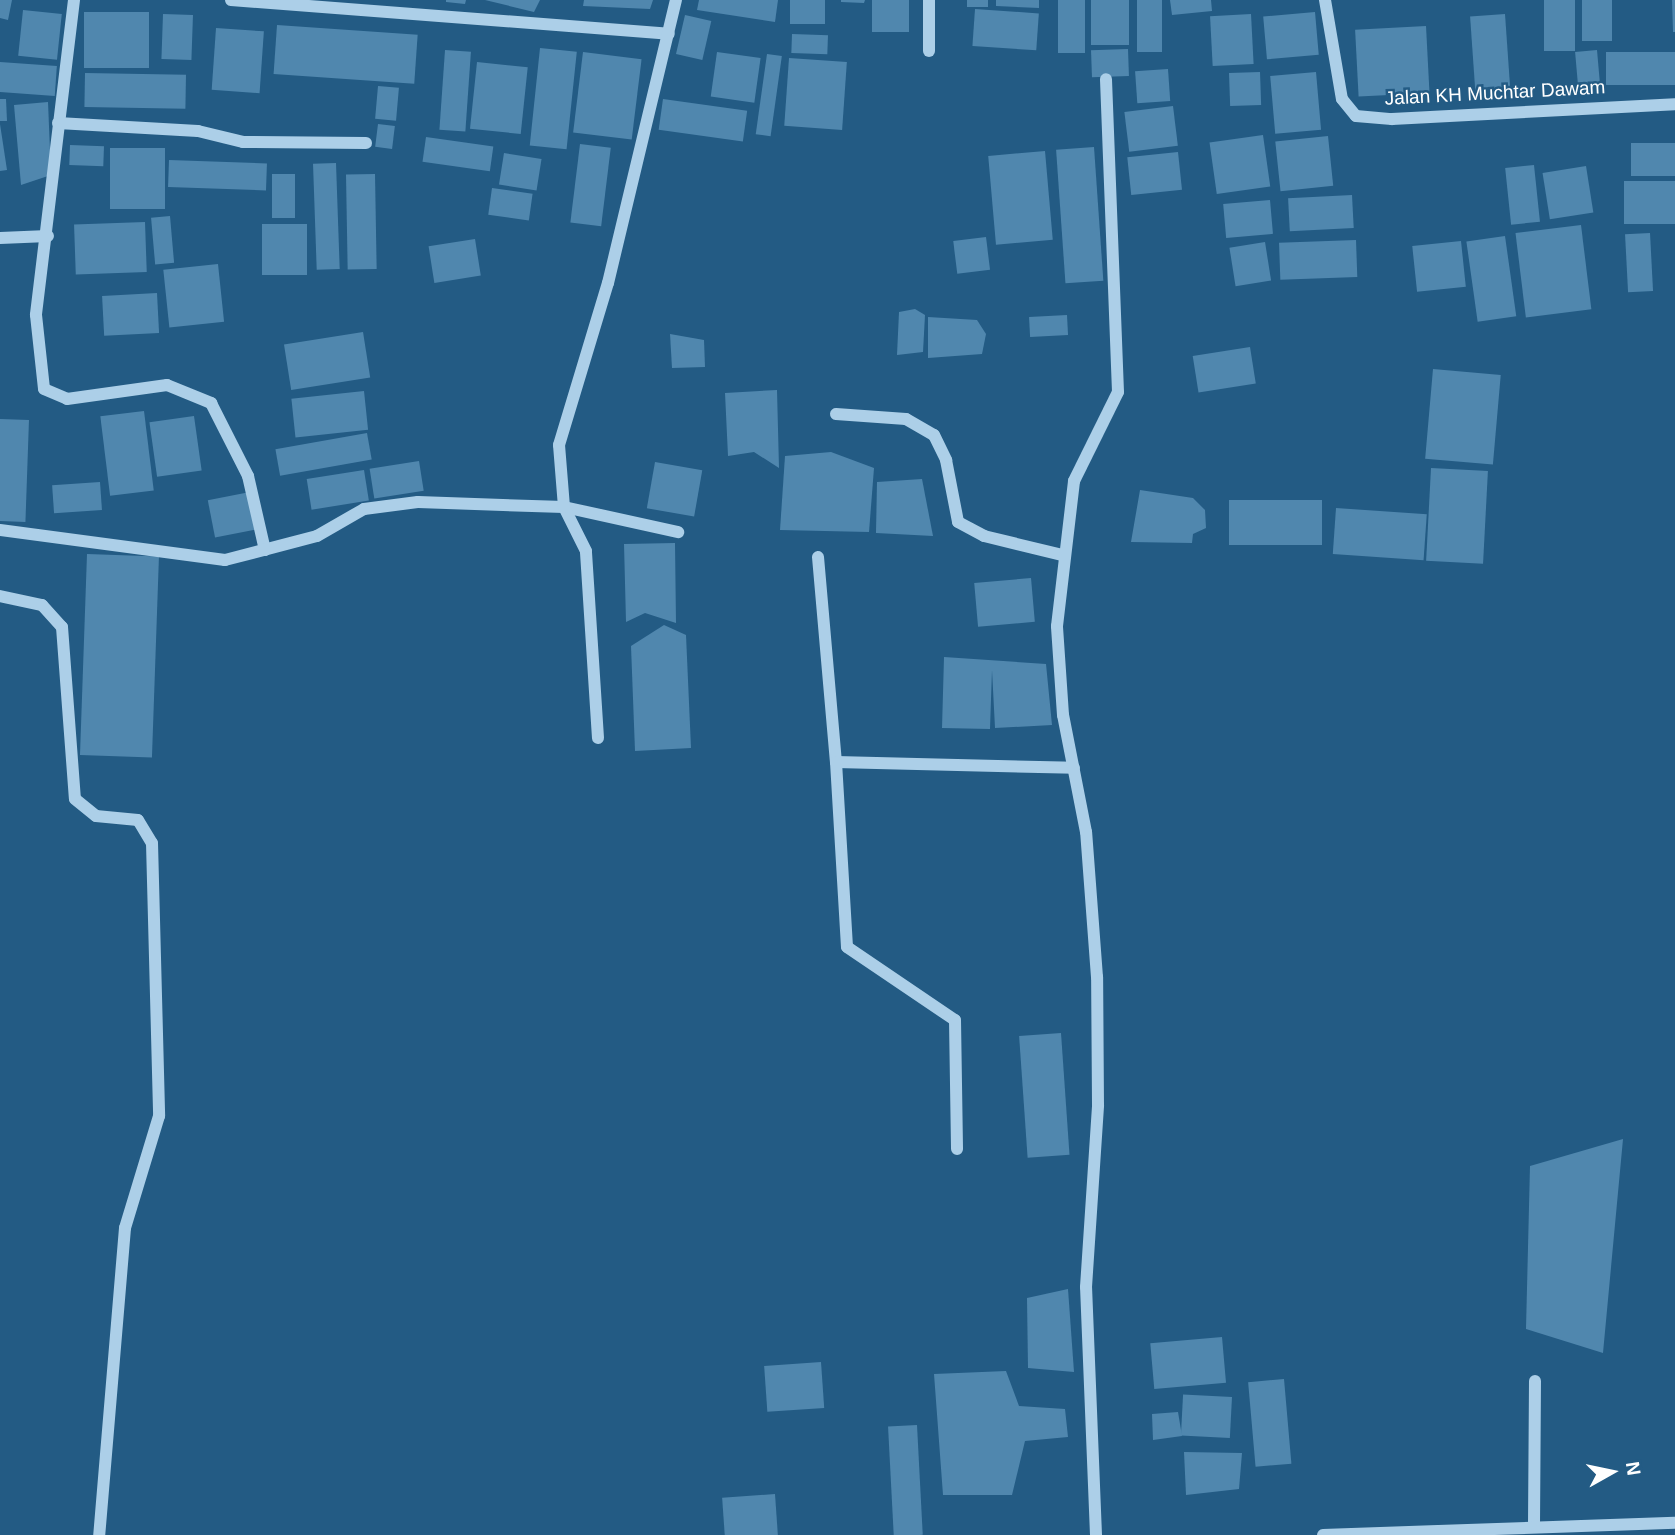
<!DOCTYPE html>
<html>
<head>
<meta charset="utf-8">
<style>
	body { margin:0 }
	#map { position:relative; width:1675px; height:1535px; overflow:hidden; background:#235b84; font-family:Helvetica,sans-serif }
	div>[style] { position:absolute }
	.building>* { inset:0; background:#5087ae; transform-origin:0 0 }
	.minor>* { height:12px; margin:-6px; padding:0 6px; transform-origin:6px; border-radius:6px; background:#accfe8 }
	span { translate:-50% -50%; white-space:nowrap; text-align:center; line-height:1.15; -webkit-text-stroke:5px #235b84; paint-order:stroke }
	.street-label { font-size:19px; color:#fff }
	.north { position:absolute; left:1577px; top:1437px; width:70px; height:70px; -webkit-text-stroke:5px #235b84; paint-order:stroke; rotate:81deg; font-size:19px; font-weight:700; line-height:28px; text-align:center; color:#fff }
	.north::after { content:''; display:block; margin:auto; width:24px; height:32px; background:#fff; clip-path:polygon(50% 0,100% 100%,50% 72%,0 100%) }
</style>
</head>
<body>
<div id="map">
	<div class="building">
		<div style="clip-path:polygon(0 0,12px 0,8px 20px,0 18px)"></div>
		<div style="clip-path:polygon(446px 0,466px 0,465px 4px,446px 2px)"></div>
		<div style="clip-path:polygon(485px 0,540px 0,534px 12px)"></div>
		<div style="clip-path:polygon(584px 0,653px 0,650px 9px,583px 6px)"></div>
		<div style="clip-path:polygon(699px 0,778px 0,775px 22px,697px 10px)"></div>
		<div style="left:790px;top:0;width:35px;height:24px"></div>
		<div style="clip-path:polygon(841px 0,865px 0,864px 3px,841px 2px)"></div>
		<div style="left:872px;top:0;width:37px;height:32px"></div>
		<div style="left:967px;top:0;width:21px;height:7px"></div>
		<div style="clip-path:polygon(996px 0,1039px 0,1039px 8px,996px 6px)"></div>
		<div style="left:1058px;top:0;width:27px;height:53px"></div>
		<div style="left:1091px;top:0;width:38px;height:45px"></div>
		<div style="left:1137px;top:0;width:25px;height:52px"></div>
		<div style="clip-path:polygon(1170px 0,1211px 0,1212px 11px,1172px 15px)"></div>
		<div style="left:1544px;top:0;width:31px;height:51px"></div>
		<div style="left:1582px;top:0;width:30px;height:41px"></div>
		<div style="clip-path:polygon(1672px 0,1675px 0,1675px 32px,1673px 32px)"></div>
		<div style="left:975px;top:9px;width:64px;height:37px;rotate:4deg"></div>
		<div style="left:23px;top:10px;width:39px;height:46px;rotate:6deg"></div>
		<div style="left:149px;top:12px;width:56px;height:65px;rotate:90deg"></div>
		<div style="left:1315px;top:12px;width:43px;height:52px;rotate:85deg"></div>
		<div style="left:163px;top:14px;width:30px;height:45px;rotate:2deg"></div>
		<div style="left:1251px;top:14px;width:50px;height:41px;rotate:87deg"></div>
		<div style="left:1505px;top:14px;width:78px;height:35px;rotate:86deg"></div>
		<div style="left:685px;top:15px;width:27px;height:40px;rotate:13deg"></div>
		<div style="left:277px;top:25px;width:141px;height:49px;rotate:4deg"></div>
		<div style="left:1426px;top:26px;width:67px;height:71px;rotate:87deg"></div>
		<div style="left:216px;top:28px;width:48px;height:62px;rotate:4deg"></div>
		<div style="left:792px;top:34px;width:36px;height:19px;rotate:2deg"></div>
		<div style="left:540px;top:48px;width:37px;height:98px;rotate:6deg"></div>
		<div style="left:1128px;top:49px;width:27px;height:37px;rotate:88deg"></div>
		<div style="left:445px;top:50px;width:26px;height:80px;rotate:4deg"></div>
		<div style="left:1597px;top:50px;width:42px;height:22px;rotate:85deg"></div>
		<div style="left:583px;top:52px;width:59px;height:81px;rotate:7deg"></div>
		<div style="left:717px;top:52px;width:44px;height:45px;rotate:8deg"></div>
		<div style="left:1675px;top:52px;width:33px;height:69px;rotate:90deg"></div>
		<div style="left:767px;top:54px;width:15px;height:81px;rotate:8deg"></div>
		<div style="left:789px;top:58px;width:58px;height:68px;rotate:4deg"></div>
		<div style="left:0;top:62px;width:57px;height:30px;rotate:4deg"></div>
		<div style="left:477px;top:62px;width:51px;height:67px;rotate:6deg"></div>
		<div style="left:1168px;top:69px;width:32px;height:33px;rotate:86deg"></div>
		<div style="left:1260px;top:72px;width:33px;height:31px;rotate:88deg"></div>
		<div style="left:1316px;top:72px;width:58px;height:46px;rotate:85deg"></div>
		<div style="left:85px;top:73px;width:101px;height:34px;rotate:1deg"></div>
		<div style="left:378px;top:86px;width:21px;height:33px;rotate:5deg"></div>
		<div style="clip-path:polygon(0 99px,6px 99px,7px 121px,0 121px)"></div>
		<div style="left:663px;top:99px;width:85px;height:31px;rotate:8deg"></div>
		<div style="clip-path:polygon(48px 102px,51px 175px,21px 185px,14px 105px)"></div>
		<div style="left:1173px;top:106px;width:40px;height:49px;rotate:83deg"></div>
		<div style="clip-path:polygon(0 124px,7px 170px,0 171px)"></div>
		<div style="left:378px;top:124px;width:17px;height:23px;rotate:7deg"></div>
		<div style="left:1263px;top:135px;width:52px;height:54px;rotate:82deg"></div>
		<div style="left:1328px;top:136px;width:50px;height:53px;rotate:84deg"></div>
		<div style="left:426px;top:137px;width:68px;height:25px;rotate:8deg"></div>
		<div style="left:1675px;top:143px;width:33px;height:44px;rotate:90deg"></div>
		<div style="left:580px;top:144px;width:31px;height:79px;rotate:7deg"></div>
		<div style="left:70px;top:145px;width:34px;height:20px;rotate:2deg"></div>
		<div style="left:1094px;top:147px;width:134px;height:38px;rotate:86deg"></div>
		<div style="left:110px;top:148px;width:55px;height:61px"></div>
		<div style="left:1045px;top:151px;width:89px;height:57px;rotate:85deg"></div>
		<div style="left:1178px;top:152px;width:38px;height:51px;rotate:84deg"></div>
		<div style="left:504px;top:153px;width:38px;height:32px;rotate:9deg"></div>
		<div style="left:169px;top:160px;width:98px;height:27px;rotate:2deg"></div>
		<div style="left:336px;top:163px;width:106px;height:23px;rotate:88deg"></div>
		<div style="left:1534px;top:165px;width:57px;height:29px;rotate:84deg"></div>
		<div style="left:1586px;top:166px;width:47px;height:44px;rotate:81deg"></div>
		<div style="left:272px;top:174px;width:23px;height:44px"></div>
		<div style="left:375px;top:174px;width:95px;height:29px;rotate:89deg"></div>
		<div style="left:1675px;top:181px;width:43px;height:51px;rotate:90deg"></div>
		<div style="left:492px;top:188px;width:41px;height:27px;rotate:8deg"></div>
		<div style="left:1352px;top:195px;width:33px;height:64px;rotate:87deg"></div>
		<div style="left:1270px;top:200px;width:34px;height:47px;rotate:85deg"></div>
		<div style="left:170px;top:216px;width:47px;height:19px;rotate:85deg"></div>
		<div style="left:145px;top:222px;width:50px;height:71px;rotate:88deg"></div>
		<div style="left:307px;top:224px;width:51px;height:45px;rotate:90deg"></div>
		<div style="left:1581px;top:225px;width:85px;height:66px;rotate:83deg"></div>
		<div style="left:1650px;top:233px;width:58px;height:25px;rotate:87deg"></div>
		<div style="left:1505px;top:236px;width:81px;height:39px;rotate:82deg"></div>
		<div style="left:986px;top:237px;width:33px;height:33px;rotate:83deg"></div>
		<div style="left:475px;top:239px;width:37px;height:47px;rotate:81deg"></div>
		<div style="left:1356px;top:240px;width:37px;height:77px;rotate:88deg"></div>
		<div style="left:1461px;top:241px;width:46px;height:49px;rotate:84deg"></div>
		<div style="left:1265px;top:242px;width:39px;height:36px;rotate:81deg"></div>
		<div style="left:218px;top:264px;width:58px;height:55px;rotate:84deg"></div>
		<div style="left:157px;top:293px;width:40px;height:55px;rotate:87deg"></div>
		<div style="clip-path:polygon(915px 309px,925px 315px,923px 352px,897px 355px,899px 312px)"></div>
		<div style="left:1067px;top:315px;width:20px;height:38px;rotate:87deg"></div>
		<div style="clip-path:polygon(928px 317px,977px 320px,986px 334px,982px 354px,928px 358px)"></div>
		<div style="left:363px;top:332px;width:46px;height:80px;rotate:81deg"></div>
		<div style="clip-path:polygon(670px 334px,704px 340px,705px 367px,672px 368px)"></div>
		<div style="left:1250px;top:347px;width:37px;height:58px;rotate:81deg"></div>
		<div style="left:1433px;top:369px;width:68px;height:90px;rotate:5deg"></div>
		<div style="clip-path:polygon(777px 390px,779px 468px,754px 452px,728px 456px,725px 393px)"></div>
		<div style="left:364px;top:391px;width:39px;height:73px;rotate:84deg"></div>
		<div style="left:144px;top:411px;width:80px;height:44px;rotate:83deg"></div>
		<div style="left:194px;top:416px;width:55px;height:45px;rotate:82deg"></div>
		<div style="left:0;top:419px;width:29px;height:102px;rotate:2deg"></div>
		<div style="left:367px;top:433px;width:27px;height:93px;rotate:80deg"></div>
		<div style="clip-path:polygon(831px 452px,874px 468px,869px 532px,780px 530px,785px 456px)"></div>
		<div style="left:419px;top:461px;width:30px;height:50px;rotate:81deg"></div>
		<div style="left:655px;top:462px;width:48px;height:47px;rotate:10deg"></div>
		<div style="left:1431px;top:468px;width:57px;height:93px;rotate:3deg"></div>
		<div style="left:364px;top:470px;width:31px;height:58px;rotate:81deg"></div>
		<div style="clip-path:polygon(922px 479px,933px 536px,876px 533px,877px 482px)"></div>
		<div style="left:100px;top:482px;width:28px;height:48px;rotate:86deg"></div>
		<div style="clip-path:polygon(1140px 490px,1193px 498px,1205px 510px,1206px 528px,1193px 534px,1192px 543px,1131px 542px)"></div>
		<div style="left:250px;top:492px;width:38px;height:43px;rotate:79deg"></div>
		<div style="left:1229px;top:500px;width:93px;height:45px"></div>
		<div style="left:1336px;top:508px;width:91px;height:46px;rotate:4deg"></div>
		<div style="clip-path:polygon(675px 543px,676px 623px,645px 613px,626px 622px,624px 544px)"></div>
		<div style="left:87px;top:554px;width:72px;height:201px;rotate:2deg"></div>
		<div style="left:1031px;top:578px;width:44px;height:57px;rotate:85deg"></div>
		<div style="clip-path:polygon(664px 625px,686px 635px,691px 748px,635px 751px,631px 646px)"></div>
		<div style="clip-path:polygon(944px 657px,1046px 664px,1052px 725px,995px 728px,992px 670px,990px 729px,942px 728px)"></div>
		<div style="left:1061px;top:1033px;width:122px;height:42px;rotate:86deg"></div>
		<div style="clip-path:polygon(1623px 1139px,1603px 1353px,1526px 1329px,1530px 1166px)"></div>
		<div style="clip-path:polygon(1068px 1289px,1074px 1372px,1028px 1368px,1027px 1298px)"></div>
		<div style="left:1222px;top:1337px;width:46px;height:72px;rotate:85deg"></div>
		<div style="left:821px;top:1362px;width:46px;height:57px;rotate:86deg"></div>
		<div style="clip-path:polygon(1006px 1371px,1019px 1406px,1065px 1409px,1068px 1437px,1025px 1441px,1012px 1495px,943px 1495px,934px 1374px)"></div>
		<div style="left:1284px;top:1379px;width:85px;height:36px;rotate:85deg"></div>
		<div style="left:1232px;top:1397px;width:41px;height:49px;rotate:93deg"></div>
		<div style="clip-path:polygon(1178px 1412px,1182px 1436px,1153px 1440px,1152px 1414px)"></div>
		<div style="left:917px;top:1425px;width:110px;height:29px;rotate:87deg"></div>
		<div style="clip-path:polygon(1184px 1452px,1242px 1453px,1239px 1489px,1186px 1495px)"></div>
		<div style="left:775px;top:1494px;width:41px;height:53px;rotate:86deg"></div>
	</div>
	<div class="minor">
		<div style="left:74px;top:0;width:317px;rotate:96.9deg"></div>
		<div style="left:36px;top:315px;width:74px;rotate:83.8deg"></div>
		<div style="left:44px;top:389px;width:25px;rotate:23deg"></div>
		<div style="left:67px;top:399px;width:101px;rotate:-8deg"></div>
		<div style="left:167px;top:385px;width:48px;rotate:22.2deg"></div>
		<div style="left:211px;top:403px;width:82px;rotate:63.1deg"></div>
		<div style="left:248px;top:476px;width:76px;rotate:77.1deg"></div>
		<div style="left:231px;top:0;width:439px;rotate:4.4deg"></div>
		<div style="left:929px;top:0;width:51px;rotate:90deg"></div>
		<div style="left:1325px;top:0;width:100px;rotate:80.3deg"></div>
		<div style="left:1342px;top:99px;width:22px;rotate:51deg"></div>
		<div style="left:1356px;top:116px;width:36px;rotate:5deg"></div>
		<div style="left:1392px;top:119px;width:283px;rotate:-3deg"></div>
		<div style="left:58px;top:123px;width:140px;rotate:3.3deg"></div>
		<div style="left:198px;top:131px;width:46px;rotate:13.7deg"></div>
		<div style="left:243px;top:142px;width:123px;rotate:0.5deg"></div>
		<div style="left:0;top:238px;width:48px;rotate:-2.4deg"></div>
		<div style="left:836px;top:414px;width:70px;rotate:4.1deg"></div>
		<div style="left:906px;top:419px;width:32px;rotate:30deg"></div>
		<div style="left:934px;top:435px;width:28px;rotate:64deg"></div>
		<div style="left:946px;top:460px;width:63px;rotate:79deg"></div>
		<div style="left:958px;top:522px;width:30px;rotate:28deg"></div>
		<div style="left:984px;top:536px;width:80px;rotate:13.7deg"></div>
		<div style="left:0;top:530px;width:227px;rotate:7.6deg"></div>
		<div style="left:225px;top:560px;width:95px;rotate:-14.6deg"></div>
		<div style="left:317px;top:536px;width:54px;rotate:-29.9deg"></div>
		<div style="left:364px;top:509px;width:54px;rotate:-7.4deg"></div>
		<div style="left:418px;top:502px;width:146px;rotate:2deg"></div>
		<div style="left:564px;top:507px;width:117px;rotate:12.4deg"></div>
		<div style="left:818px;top:557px;width:206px;rotate:85deg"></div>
		<div style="left:836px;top:762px;width:238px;rotate:1.4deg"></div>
		<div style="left:0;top:596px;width:43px;rotate:12.1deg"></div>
		<div style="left:42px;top:605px;width:30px;rotate:48deg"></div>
		<div style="left:62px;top:627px;width:172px;rotate:85.7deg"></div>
		<div style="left:75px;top:799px;width:27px;rotate:39deg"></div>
		<div style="left:96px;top:816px;width:42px;rotate:5.4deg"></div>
		<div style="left:138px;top:820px;width:27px;rotate:59deg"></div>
		<div style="left:152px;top:843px;width:273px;rotate:88.5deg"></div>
		<div style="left:159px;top:1116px;width:117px;rotate:106.9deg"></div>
		<div style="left:125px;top:1228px;width:308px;rotate:94.8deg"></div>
		<div style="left:598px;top:738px;width:187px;rotate:-93.7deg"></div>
		<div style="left:586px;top:551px;width:49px;rotate:-116.6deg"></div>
		<div style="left:564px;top:507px;width:62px;rotate:-94.6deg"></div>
		<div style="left:559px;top:445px;width:169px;rotate:-73.2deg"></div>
		<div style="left:608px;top:283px;width:291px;rotate:-76.5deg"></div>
		<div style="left:836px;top:762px;width:185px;rotate:86.6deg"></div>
		<div style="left:847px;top:947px;width:130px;rotate:34.1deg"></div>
		<div style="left:955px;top:1020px;width:129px;rotate:89.1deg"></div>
		<div style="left:1534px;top:1524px;width:143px;rotate:-89.6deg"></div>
		<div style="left:1096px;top:1535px;width:248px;rotate:-92.3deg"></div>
		<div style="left:1086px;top:1287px;width:182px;rotate:-86.2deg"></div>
		<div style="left:1098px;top:1105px;width:128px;rotate:-90.4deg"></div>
		<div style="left:1097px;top:977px;width:145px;rotate:-94.3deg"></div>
		<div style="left:1086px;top:832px;width:119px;rotate:-101.1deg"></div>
		<div style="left:1063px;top:715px;width:89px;rotate:-93.9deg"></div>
		<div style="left:1057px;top:626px;width:146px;rotate:-83.3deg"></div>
		<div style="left:1074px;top:481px;width:99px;rotate:-63.7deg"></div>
		<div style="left:1118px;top:392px;width:313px;rotate:-92.2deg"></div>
		<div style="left:1323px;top:1535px;width:352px;rotate:-2deg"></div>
	</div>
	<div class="street-label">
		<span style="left:1495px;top:93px;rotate:-3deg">Jalan KH Muchtar Dawam</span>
	</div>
	<div class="north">N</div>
</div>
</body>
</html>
